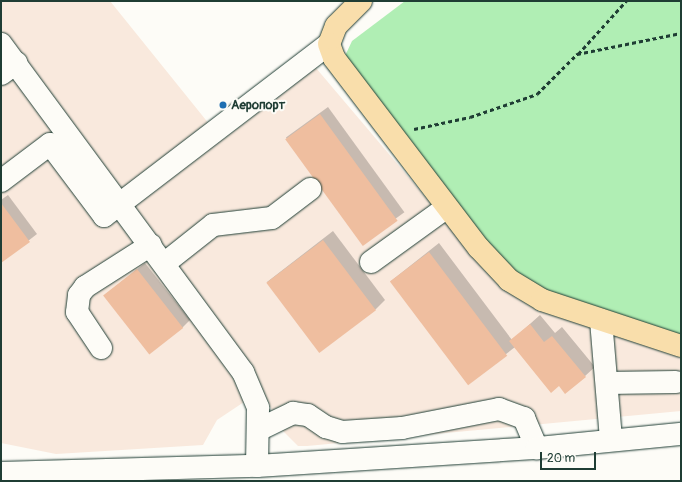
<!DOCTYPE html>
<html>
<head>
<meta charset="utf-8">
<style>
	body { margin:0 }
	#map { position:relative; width:682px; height:482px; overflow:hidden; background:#fdfcf7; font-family:Pangolin,sans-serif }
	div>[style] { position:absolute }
	.built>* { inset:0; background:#f9e9dd }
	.green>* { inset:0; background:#b0eeb4 }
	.shadow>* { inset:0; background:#0003; transform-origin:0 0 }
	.building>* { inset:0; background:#efbe9f; transform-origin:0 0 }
	.path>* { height:2.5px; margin-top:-1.25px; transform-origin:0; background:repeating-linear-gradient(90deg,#1f3d34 0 4px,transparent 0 7px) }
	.roads { filter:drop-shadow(0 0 1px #1f3d34) drop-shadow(0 0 1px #1f3d34) }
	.minor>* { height:22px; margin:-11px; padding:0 11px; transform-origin:11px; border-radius:11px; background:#fdfcf7 }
	.major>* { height:22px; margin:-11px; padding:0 11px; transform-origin:11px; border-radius:11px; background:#f9deab }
	.dots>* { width:11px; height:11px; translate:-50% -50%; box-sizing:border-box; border:2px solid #fdfcf7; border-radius:50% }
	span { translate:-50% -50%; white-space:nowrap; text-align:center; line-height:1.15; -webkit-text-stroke:4px #fdfcf7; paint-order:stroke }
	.poi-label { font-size:13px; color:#1f3d34; font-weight:700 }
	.left { translate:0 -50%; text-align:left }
	.frame { position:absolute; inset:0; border:2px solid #1f3d34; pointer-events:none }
	.scale { position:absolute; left:540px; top:452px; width:56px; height:18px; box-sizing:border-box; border:2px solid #1f3d34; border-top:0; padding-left:5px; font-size:12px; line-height:14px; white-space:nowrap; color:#1f3d34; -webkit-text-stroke:3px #fdfcf7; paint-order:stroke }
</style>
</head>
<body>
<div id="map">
	<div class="built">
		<div style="clip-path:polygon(1px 1px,110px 1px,222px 140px,316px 68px,444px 219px,681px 355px,681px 411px,307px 446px,298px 446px,282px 430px,262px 390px,217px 420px,203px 445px,56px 454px,1px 443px)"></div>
	</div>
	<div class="green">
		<div style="clip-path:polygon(405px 1px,681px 1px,681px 338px,549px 296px,506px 272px,345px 56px,352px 41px)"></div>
	</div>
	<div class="shadow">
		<div style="left:328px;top:107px;width:130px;height:52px;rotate:54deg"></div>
		<div style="clip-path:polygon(8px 195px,37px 234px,1px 262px,1px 200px)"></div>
		<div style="clip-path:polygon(333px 231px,385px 300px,375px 310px,267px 282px)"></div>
		<div style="clip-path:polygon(439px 243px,512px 340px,540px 315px,555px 333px,562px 327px,595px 367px,585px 376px,559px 385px,515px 347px,468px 384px,391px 281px)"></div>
		<div style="clip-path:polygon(145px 263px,190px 320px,182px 328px,105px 295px)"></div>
	</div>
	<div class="building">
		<div style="left:320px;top:114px;width:132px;height:43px;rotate:54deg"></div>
		<div style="clip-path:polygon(1px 203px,30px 242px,1px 263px)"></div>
		<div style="left:323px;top:240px;width:88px;height:71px;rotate:53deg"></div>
		<div style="left:429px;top:252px;width:130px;height:49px;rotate:53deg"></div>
		<div style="left:137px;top:269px;width:75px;height:43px;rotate:52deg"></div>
		<div style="clip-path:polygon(530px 324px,544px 342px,552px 336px,586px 377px,565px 394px,559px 386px,551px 393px,509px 341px)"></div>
	</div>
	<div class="path">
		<div style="left:578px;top:54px;width:72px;rotate:-47.8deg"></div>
		<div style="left:414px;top:129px;width:57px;rotate:-12.1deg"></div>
		<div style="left:470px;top:117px;width:71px;rotate:-18.9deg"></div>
		<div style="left:537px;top:94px;width:57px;rotate:-45deg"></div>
		<div style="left:577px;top:54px;width:106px;rotate:-11.4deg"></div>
	</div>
	<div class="roads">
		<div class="minor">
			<div style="left:1px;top:44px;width:408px;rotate:53.6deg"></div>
			<div style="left:243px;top:372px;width:39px;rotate:67deg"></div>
			<div style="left:258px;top:408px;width:58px;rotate:91deg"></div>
			<div style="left:1px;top:74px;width:19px;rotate:-36deg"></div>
			<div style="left:1px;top:181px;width:61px;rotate:-37.1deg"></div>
			<div style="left:50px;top:144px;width:90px;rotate:53.1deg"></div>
			<div style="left:104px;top:216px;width:283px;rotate:-37.4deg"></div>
			<div style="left:371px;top:262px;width:92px;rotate:-35.8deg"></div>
			<div style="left:165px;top:263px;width:61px;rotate:-38.4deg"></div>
			<div style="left:213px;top:225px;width:59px;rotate:-6.8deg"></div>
			<div style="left:272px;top:218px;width:48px;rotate:-37.3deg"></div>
			<div style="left:601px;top:320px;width:120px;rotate:85.2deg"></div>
			<div style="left:101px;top:348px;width:43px;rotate:-123.7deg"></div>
			<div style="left:77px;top:312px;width:17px;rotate:-83deg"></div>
			<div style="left:79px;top:295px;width:10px;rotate:-53deg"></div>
			<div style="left:85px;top:287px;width:78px;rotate:-32.5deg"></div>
			<div style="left:607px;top:383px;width:69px;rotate:-0.8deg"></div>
			<div style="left:260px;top:429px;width:37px;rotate:-26deg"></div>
			<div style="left:293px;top:413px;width:15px;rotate:8deg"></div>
			<div style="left:308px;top:415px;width:22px;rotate:34deg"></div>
			<div style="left:326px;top:427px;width:17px;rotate:17deg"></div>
			<div style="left:342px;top:432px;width:60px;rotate:-3.8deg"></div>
			<div style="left:402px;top:428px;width:99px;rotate:-11.1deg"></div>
			<div style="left:499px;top:409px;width:27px;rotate:20deg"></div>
			<div style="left:524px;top:418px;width:33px;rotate:67deg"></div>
			<div style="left:1px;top:473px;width:256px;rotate:-1.6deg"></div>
			<div style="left:257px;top:466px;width:281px;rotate:-3.7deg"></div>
			<div style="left:537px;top:448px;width:145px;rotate:-5.6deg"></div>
		</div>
		<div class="major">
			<div style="left:361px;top:1px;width:35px;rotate:135deg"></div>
			<div style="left:336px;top:26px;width:19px;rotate:111deg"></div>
			<div style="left:329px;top:44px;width:15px;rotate:70deg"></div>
			<div style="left:334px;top:58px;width:239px;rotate:52.7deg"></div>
			<div style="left:479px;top:248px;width:44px;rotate:46.8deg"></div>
			<div style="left:509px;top:280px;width:39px;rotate:31deg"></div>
			<div style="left:542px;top:300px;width:146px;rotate:18.3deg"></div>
		</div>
	</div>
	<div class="dots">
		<div style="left:223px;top:105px;background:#1f6fb2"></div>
	</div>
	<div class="poi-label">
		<span class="left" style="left:231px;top:105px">Аеропорт</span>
	</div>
	<div class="frame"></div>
	<div class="scale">20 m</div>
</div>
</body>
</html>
